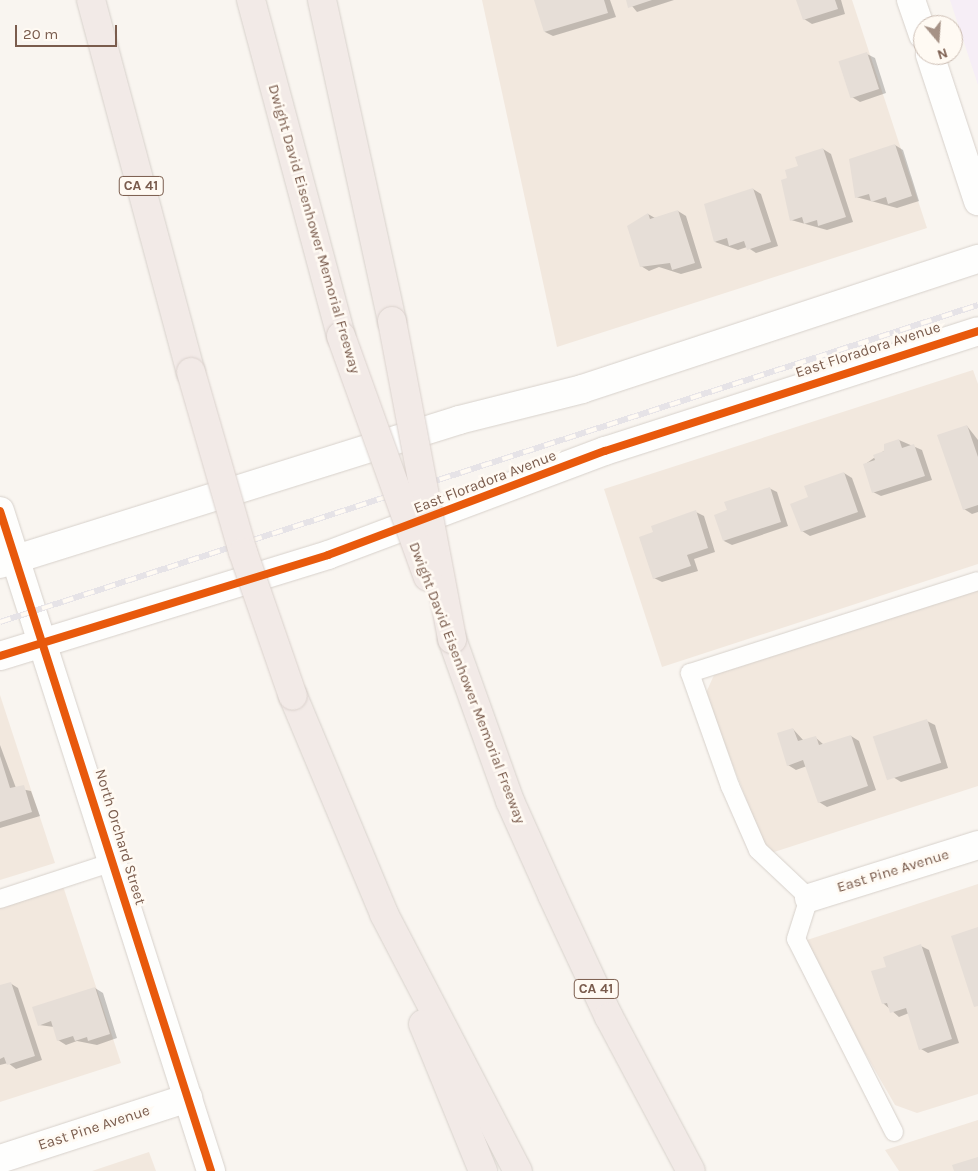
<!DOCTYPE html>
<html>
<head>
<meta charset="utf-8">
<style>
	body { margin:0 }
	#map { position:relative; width:978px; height:1171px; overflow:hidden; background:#f9f5f0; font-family:Karla,sans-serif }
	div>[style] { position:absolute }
	.residential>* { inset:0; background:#f2e8de }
	.education>* { inset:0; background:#f6eef6 }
	.shadow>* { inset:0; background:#0003 }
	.building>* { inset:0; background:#e6ded7; transform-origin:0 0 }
	.roads { filter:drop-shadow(0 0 1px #d7d1cb) drop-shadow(0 0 1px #d7d1cb) }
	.service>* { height:18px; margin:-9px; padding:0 9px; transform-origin:9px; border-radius:9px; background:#fefefd }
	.minor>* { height:28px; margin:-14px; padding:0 14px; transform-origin:14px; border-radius:14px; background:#fefefd }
	.motorway>* { height:28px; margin:-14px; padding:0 14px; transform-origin:14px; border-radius:14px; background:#f2eae7 }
	.rail>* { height:5.5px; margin-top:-2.75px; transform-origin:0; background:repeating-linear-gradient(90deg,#fffaf3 0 11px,#e6e3e7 0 22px); box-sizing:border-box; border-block:1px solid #e6e3e7 }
	.bridges { filter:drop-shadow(0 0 1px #dad1cc) drop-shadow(0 0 1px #dad1cc) }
	.motorway-bridge>* { height:28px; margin:-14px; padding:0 14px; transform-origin:14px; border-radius:14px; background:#f2eae7 }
	.cycleway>* { height:8px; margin:-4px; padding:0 4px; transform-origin:4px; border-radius:4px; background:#e8590c }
	span { translate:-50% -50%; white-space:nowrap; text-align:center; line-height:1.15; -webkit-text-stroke:5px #fffaf3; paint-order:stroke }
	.shield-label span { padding:1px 4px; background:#fffaf3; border:1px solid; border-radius:4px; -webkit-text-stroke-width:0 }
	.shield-label { font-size:14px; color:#7a5c4d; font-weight:700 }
	.street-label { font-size:15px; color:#7a5c4d }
	.north { position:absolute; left:913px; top:15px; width:50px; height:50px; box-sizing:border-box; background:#fffaf3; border:1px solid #cabbb1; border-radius:50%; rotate:162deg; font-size:14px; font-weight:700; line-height:20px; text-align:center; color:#7a5c4d }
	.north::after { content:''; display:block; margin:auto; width:18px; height:22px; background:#a69286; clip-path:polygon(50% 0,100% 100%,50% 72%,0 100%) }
	.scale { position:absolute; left:15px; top:25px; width:102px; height:22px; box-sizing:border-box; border:2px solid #7a5c4d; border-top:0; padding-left:6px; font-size:15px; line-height:18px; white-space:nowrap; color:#7a5c4d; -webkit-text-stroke:4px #fffaf3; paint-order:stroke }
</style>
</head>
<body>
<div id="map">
	<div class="residential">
		<div style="clip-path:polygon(482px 0,852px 0,927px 228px,557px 347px)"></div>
		<div style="clip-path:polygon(973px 370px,978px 384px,978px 564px,662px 667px,604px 489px)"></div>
		<div style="clip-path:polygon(978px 590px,978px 786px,768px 854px,705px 695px,714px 675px)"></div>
		<div style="clip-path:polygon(0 695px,55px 863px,0 880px)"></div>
		<div style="clip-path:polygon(978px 884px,978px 1094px,917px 1113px,895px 1105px,801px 942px)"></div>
		<div style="clip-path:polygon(63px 886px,121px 1063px,0 1102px,0 906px)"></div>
		<div style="clip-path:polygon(978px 1120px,978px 1171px,899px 1171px,885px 1150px)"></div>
		<div style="clip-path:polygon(149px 1152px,156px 1171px,92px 1171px)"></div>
	</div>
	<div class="education">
		<div style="clip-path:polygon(950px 0,978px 0,978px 85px)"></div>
	</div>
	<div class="shadow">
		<div style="clip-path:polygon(535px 0,610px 0,616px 17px,553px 36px,545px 32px)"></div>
		<div style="clip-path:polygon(627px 0,674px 0,637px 12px)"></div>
		<div style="clip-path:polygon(798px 0,841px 0,845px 14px,812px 24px,804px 19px)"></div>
		<div style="clip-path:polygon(867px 54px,875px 58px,886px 93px,860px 102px,852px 97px)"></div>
		<div style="clip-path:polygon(895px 145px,903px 150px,919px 201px,897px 208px,856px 197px)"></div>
		<div style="clip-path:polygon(823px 149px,831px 154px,853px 222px,827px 230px,791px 220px,789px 179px)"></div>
		<div style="clip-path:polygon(753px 189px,761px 194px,778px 246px,756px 253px,747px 247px,738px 250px,715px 242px)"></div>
		<div style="clip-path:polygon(678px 211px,686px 216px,702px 268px,681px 274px,659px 267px,649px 271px,641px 266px,648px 214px,655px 218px)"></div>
		<div style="clip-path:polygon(967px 426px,978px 440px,978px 512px,972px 514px,964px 509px)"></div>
		<div style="clip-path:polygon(899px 440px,922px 450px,932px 480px,881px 496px,873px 492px,864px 465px)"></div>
		<div style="clip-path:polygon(844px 473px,852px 478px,866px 517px,810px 536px,802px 531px)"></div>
		<div style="clip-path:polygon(769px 488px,777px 492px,788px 526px,732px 545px,724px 541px,729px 511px)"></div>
		<div style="clip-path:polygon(696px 512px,704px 516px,715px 552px,694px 559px,698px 571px,662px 582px,654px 578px,654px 532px)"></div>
		<div style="clip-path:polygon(927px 721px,935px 725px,948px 768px,901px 782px,893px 777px,874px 737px)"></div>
		<div style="clip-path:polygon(793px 729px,804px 741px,815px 737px,824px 745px,851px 736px,859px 741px,876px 790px,827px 807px,819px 802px,807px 766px,796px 770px,788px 765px)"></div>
		<div style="clip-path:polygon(0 745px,16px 788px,31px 791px,40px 816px,0 828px)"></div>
		<div style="clip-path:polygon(921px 946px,929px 950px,959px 1043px,928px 1053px,921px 1049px,909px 1013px,899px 1017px,883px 1003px)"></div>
		<div style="clip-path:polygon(10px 983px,18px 988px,42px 1060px,16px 1069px,8px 1063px,0 1065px,0 986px)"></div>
		<div style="clip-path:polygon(95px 988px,103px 993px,117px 1038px,97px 1045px,77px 1041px,66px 1045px,58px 1040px,54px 1027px,39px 1025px)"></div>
	</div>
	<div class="building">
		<div style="clip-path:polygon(534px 0,604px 0,608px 13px,544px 32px)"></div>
		<div style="clip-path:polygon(626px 0,652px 0,628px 8px)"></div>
		<div style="clip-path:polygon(796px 0,835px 0,838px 9px,803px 20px)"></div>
		<div style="left:867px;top:52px;width:39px;height:30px;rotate:72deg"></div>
		<div style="clip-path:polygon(895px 144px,912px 196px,888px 204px,886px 197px,871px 202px,869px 194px,855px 198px,849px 159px)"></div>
		<div style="clip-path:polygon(823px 148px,846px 217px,818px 226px,817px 220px,804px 224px,802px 217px,790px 221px,781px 180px,787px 178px,785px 170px,798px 166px,795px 157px)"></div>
		<div style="clip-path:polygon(753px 188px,771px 242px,747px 250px,744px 241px,729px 246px,727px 238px,714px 242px,704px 204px)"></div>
		<div style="clip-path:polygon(678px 210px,695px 263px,672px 270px,670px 263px,640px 267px,627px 226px,648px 213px,650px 219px)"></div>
		<div style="clip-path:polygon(967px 425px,978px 457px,978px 505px,963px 510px,937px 435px)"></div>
		<div style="clip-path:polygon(899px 439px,902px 448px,914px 444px,925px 476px,872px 493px,863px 464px,875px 460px,873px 455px,884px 451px,884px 444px)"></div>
		<div style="clip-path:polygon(844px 472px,858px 512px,801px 532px,790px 504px,808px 497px,804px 486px)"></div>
		<div style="clip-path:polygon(770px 487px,781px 522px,723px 541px,714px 515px,727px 510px,724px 502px)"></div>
		<div style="clip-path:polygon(696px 510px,708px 548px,687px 555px,691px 566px,653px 579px,639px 537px,653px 532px,651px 526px)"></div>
		<div style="left:927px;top:719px;width:46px;height:57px;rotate:72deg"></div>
		<div style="clip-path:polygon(793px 728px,798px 741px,816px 736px,819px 745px,851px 735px,868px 786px,818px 803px,803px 760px,787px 766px,777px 733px)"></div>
		<div style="clip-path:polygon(0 756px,10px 788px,24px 785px,32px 812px,0 822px)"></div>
		<div style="clip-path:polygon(978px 927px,978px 1006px,974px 1007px,951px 936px)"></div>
		<div style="clip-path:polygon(921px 944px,952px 1039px,919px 1050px,906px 1008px,890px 1013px,887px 1003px,882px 1004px,871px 971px,886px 967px,883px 957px)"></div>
		<div style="clip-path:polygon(11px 982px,35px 1056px,7px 1065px,4px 1057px,0 1059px,0 985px)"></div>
		<div style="clip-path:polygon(95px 987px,110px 1034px,88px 1041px,87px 1037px,75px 1041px,73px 1036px,57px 1041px,51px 1021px,38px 1026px,32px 1007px)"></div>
		<div style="clip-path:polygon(978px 1157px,978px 1171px,954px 1171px,952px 1165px)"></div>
	</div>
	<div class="roads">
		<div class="service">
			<div style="left:0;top:899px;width:119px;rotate:-18.1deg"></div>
			<div style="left:894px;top:1132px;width:216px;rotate:-116.9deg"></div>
			<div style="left:796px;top:939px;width:43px;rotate:-72.4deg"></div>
			<div style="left:809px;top:898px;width:70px;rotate:-136.7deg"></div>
			<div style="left:758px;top:850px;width:70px;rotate:-113.6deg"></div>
			<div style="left:730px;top:786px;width:120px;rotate:-109.5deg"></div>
			<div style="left:690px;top:673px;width:302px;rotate:-17.7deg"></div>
		</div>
		<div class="minor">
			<div style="left:911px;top:0;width:37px;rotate:71deg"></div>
			<div style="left:930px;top:55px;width:154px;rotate:71.8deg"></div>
			<div style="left:0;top:511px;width:693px;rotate:72.27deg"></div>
			<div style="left:0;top:564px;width:481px;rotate:-17.4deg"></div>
			<div style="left:459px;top:420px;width:127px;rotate:-14.1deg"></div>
			<div style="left:582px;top:389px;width:417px;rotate:-18.2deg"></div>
			<div style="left:0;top:656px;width:343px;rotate:-17.1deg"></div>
			<div style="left:328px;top:555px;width:296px;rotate:-20.6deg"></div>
			<div style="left:605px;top:451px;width:392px;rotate:-17.8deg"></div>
			<div style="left:809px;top:898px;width:177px;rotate:-17.4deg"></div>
			<div style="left:0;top:1159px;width:198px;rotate:-18deg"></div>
		</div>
		<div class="motorway">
			<div style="left:91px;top:0;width:385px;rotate:75deg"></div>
			<div style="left:251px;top:0;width:348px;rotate:75deg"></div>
			<div style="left:322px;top:0;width:329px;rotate:77.7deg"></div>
			<div style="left:452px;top:639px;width:172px;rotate:70.3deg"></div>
			<div style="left:510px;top:801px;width:103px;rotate:65.9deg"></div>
			<div style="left:552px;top:895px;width:135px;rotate:65deg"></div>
			<div style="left:609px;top:1017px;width:174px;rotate:62deg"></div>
			<div style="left:293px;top:696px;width:236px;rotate:67.3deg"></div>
			<div style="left:384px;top:914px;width:290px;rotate:62.5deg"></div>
			<div style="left:423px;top:1024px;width:159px;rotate:67.8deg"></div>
		</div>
	</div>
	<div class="rail">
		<div style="left:0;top:622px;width:1028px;rotate:-17.96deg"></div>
	</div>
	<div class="bridges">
		<div class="motorway-bridge">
			<div style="left:392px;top:321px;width:324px;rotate:79.3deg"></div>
			<div style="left:341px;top:336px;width:256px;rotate:70.2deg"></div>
			<div style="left:191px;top:372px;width:187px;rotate:73.9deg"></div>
			<div style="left:243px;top:552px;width:152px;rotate:70.9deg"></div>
		</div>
	</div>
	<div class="cycleway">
		<div style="left:0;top:511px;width:693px;rotate:72.27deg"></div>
		<div style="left:0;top:656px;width:343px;rotate:-17.1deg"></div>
		<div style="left:328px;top:555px;width:296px;rotate:-20.6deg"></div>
		<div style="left:605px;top:451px;width:392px;rotate:-17.8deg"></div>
	</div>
	<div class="shield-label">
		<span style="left:141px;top:186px">CA 41</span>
		<span style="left:596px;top:989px">CA 41</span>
	</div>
	<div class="street-label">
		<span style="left:314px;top:229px;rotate:74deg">Dwight David Eisenhower Memorial Freeway</span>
		<span style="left:868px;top:350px;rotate:-18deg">East Floradora Avenue</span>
		<span style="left:485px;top:482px;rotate:-21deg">East Floradora Avenue</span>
		<span style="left:467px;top:683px;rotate:69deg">Dwight David Eisenhower Memorial Freeway</span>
		<span style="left:120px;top:837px;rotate:73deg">North Orchard Street</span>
		<span style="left:893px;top:871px;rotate:-17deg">East Pine Avenue</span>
		<span style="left:94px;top:1128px;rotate:-18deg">East Pine Avenue</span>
	</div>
	<div class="north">N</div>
	<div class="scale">20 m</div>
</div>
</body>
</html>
